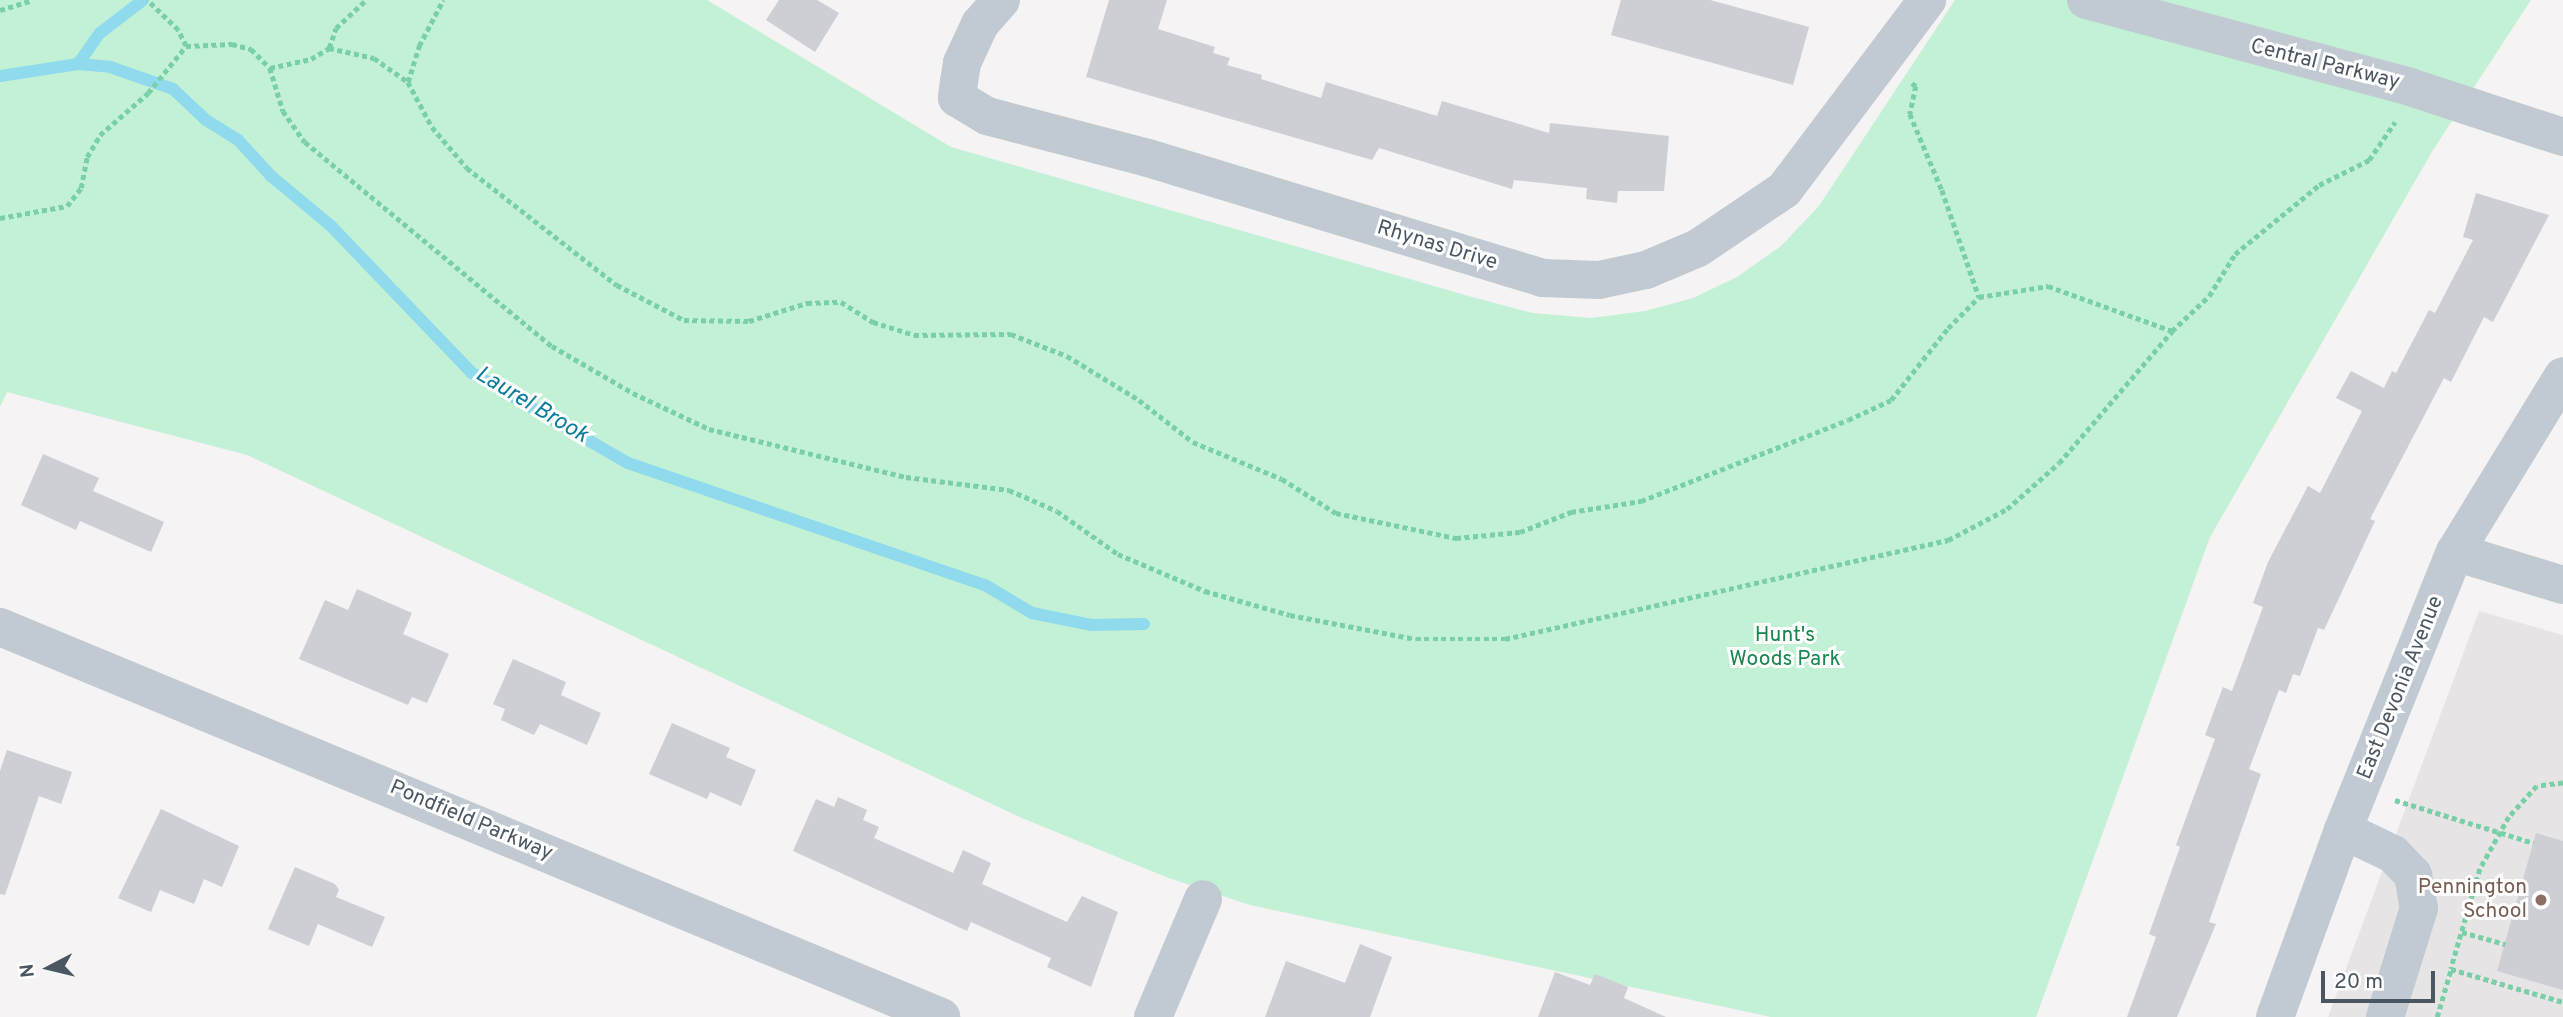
<!DOCTYPE html>
<html>
<head>
<meta charset="utf-8">
<style>
	body { margin:0 }
	#map { position:relative; width:2563px; height:1017px; overflow:hidden; background:#f5f3f3; font-family:Overpass,sans-serif }
	div>[style] { position:absolute }
	.education>* { inset:0; background:#e6e4e5 }
	.green>* { inset:0; background:#c3f1d5 }
	.stream>* { height:12px; margin:-6px; padding:0 6px; transform-origin:6px; border-radius:6px; background:#90daee }
	.building>* { inset:0; background:#cdcfd5 }
	.path>* { height:4.5px; margin-top:-2.25px; transform-origin:0; background:repeating-linear-gradient(90deg,#7ad0a6 0 5px,transparent 0 8.5px) }
	.minor>* { height:38px; margin:-19px; padding:0 19px; transform-origin:19px; border-radius:19px; background:#c1cad2 }
	.dots>* { width:19px; height:19px; translate:-50% -50%; box-sizing:border-box; border:4px solid #fff; border-radius:50% }
	span { translate:-50% -50%; white-space:nowrap; text-align:center; line-height:1.15; -webkit-text-stroke:6px #fff; paint-order:stroke }
	.street-label { font-size:21px; color:#4a5661 }
	.park-label { font-size:21px; color:#17864f }
	.education-label { font-size:21px; color:#785e54 }
	.right { translate:-100% -50%; text-align:right }
	.water-label { font-size:23px; color:#0c7c9b; font-style:italic }
	.north { position:absolute; left:14px; top:933px; width:70px; height:70px; -webkit-text-stroke:5px #fff; paint-order:stroke; rotate:263deg; font-size:19px; font-weight:700; line-height:28px; text-align:center; color:#4a5661 }
	.north::after { content:''; display:block; margin:auto; width:24px; height:32px; background:#4a5661; clip-path:polygon(50% 0,100% 100%,50% 72%,0 100%) }
	.scale { position:absolute; left:2321px; top:971px; width:114px; height:32px; box-sizing:border-box; border:4px solid #4a5661; border-top:0; padding-left:9px; font-size:21px; line-height:24px; white-space:nowrap; color:#4a5661; -webkit-text-stroke:5px #fff; paint-order:stroke }
</style>
</head>
<body>
<div id="map">
	<div class="education">
		<div style="clip-path:polygon(2479px 611px,2563px 635px,2563px 1017px,2328px 1017px)"></div>
	</div>
	<div class="green">
		<div style="clip-path:polygon(0 0,707px 0,951px 147px,1472px 297px,1533px 313px,1591px 318px,1645px 311px,1693px 298px,1737px 277px,1781px 246px,1819px 206px,1955px 0,2531px 0,2433px 150px,2210px 537px,2036px 1017px,1771px 1017px,1250px 905px,1166px 877px,1022px 818px,247px 455px,7px 392px,0 407px)"></div>
	</div>
	<div class="stream">
		<div style="left:78px;top:64px;width:38px;rotate:-55deg"></div>
		<div style="left:100px;top:33px;width:54px;rotate:-37.5deg"></div>
		<div style="left:0;top:76px;width:79px;rotate:-8.7deg"></div>
		<div style="left:78px;top:64px;width:32px;rotate:5deg"></div>
		<div style="left:110px;top:67px;width:67px;rotate:19.2deg"></div>
		<div style="left:173px;top:89px;width:45px;rotate:43.2deg"></div>
		<div style="left:206px;top:120px;width:38px;rotate:32deg"></div>
		<div style="left:238px;top:140px;width:49px;rotate:47.5deg"></div>
		<div style="left:271px;top:176px;width:78px;rotate:39.8deg"></div>
		<div style="left:331px;top:226px;width:204px;rotate:46.2deg"></div>
		<div style="left:472px;top:373px;width:180px;rotate:30deg"></div>
		<div style="left:628px;top:463px;width:377px;rotate:18.9deg"></div>
		<div style="left:985px;top:585px;width:55px;rotate:30.8deg"></div>
		<div style="left:1032px;top:613px;width:60px;rotate:11.5deg"></div>
		<div style="left:1091px;top:625px;width:53px;rotate:-1.1deg"></div>
	</div>
	<div class="building">
		<div style="clip-path:polygon(779px 0,817px 0,839px 13px,815px 52px,766px 20px)"></div>
		<div style="clip-path:polygon(1109px 0,1167px 0,1158px 29px,1215px 47px,1213px 53px,1230px 58px,1227px 65px,1262px 75px,1261px 79px,1321px 98px,1326px 82px,1437px 116px,1442px 101px,1549px 133px,1550px 123px,1669px 136px,1664px 191px,1618px 191px,1617px 203px,1586px 199px,1587px 188px,1514px 180px,1512px 189px,1379px 148px,1372px 160px,1086px 77px)"></div>
		<div style="clip-path:polygon(1621px 0,1710px 0,1809px 27px,1793px 85px,1611px 35px)"></div>
		<div style="clip-path:polygon(2476px 193px,2549px 215px,2493px 322px,2484px 317px,2451px 382px,2444px 378px,2370px 519px,2375px 521px,2324px 630px,2318px 628px,2300px 676px,2293px 674px,2286px 693px,2279px 690px,2249px 769px,2261px 774px,2209px 922px,2216px 924px,2177px 1017px,2127px 1017px,2156px 937px,2149px 934px,2180px 847px,2176px 845px,2215px 739px,2205px 735px,2223px 687px,2232px 691px,2263px 607px,2253px 603px,2268px 562px,2308px 486px,2320px 493px,2362px 411px,2336px 398px,2351px 371px,2384px 388px,2392px 371px,2396px 373px,2429px 310px,2435px 313px,2473px 240px,2463px 237px)"></div>
		<div style="clip-path:polygon(43px 454px,99px 478px,93px 491px,164px 522px,151px 552px,80px 521px,76px 530px,21px 505px)"></div>
		<div style="clip-path:polygon(357px 589px,412px 613px,403px 634px,449px 654px,427px 703px,412px 697px,408px 705px,299px 659px,325px 600px,348px 610px)"></div>
		<div style="clip-path:polygon(513px 659px,566px 682px,561px 695px,601px 713px,587px 745px,540px 724px,534px 735px,501px 720px,505px 709px,493px 704px)"></div>
		<div style="clip-path:polygon(672px 723px,730px 748px,726px 757px,756px 770px,741px 806px,710px 792px,707px 799px,649px 774px)"></div>
		<div style="clip-path:polygon(7px 750px,72px 772px,61px 804px,39px 796px,5px 895px,0 894px,0 771px)"></div>
		<div style="clip-path:polygon(838px 797px,867px 810px,863px 820px,879px 827px,874px 838px,953px 873px,963px 850px,991px 863px,982px 884px,1067px 922px,1082px 896px,1118px 912px,1091px 987px,1047px 967px,1051px 958px,971px 922px,967px 931px,793px 851px,816px 799px,834px 807px)"></div>
		<div style="clip-path:polygon(161px 809px,239px 846px,222px 887px,204px 879px,194px 904px,160px 890px,151px 912px,118px 898px)"></div>
		<div style="clip-path:polygon(2536px 833px,2563px 841px,2563px 990px,2497px 971px)"></div>
		<div style="clip-path:polygon(295px 867px,335px 884px,339px 890px,336px 897px,385px 917px,372px 947px,318px 924px,309px 946px,268px 929px)"></div>
		<div style="clip-path:polygon(1360px 944px,1392px 957px,1370px 1017px,1265px 1017px,1286px 961px,1345px 983px)"></div>
		<div style="clip-path:polygon(1555px 972px,1590px 985px,1595px 974px,1628px 987px,1624px 998px,1666px 1017px,1538px 1017px)"></div>
	</div>
	<div class="path">
		<div style="left:0;top:10px;width:34px;rotate:-17deg"></div>
		<div style="left:186px;top:46px;width:46px;rotate:-2.5deg"></div>
		<div style="left:232px;top:44px;width:20px;rotate:15deg"></div>
		<div style="left:251px;top:49px;width:27px;rotate:45deg"></div>
		<div style="left:270px;top:68px;width:45px;rotate:73.2deg"></div>
		<div style="left:283px;top:111px;width:38px;rotate:55deg"></div>
		<div style="left:305px;top:142px;width:320px;rotate:39.6deg"></div>
		<div style="left:552px;top:346px;width:94px;rotate:30.1deg"></div>
		<div style="left:633px;top:393px;width:84px;rotate:25.3deg"></div>
		<div style="left:709px;top:429px;width:203px;rotate:13.7deg"></div>
		<div style="left:906px;top:477px;width:104px;rotate:7.2deg"></div>
		<div style="left:1009px;top:490px;width:52px;rotate:23.6deg"></div>
		<div style="left:1057px;top:511px;width:75px;rotate:35.2deg"></div>
		<div style="left:1118px;top:554px;width:95px;rotate:23deg"></div>
		<div style="left:1205px;top:591px;width:88px;rotate:15.8deg"></div>
		<div style="left:1290px;top:615px;width:128px;rotate:10.8deg"></div>
		<div style="left:1416px;top:639px;width:89px"></div>
		<div style="left:1505px;top:639px;width:454px;rotate:-12.6deg"></div>
		<div style="left:1948px;top:540px;width:67px;rotate:-27.7deg"></div>
		<div style="left:2007px;top:509px;width:69px;rotate:-41.5deg"></div>
		<div style="left:2059px;top:463px;width:174px;rotate:-49.4deg"></div>
		<div style="left:2172px;top:331px;width:51px;rotate:-43.4deg"></div>
		<div style="left:2209px;top:296px;width:49px;rotate:-58.2deg"></div>
		<div style="left:2235px;top:254px;width:109px;rotate:-39.4deg"></div>
		<div style="left:2319px;top:185px;width:56px;rotate:-26.6deg"></div>
		<div style="left:2369px;top:160px;width:46px;rotate:-55.6deg"></div>
		<div style="left:329px;top:48px;width:46px;rotate:12.5deg"></div>
		<div style="left:374px;top:58px;width:42px;rotate:35.2deg"></div>
		<div style="left:408px;top:82px;width:51px;rotate:61.9deg"></div>
		<div style="left:432px;top:127px;width:54px;rotate:49.5deg"></div>
		<div style="left:467px;top:168px;width:190px;rotate:38deg"></div>
		<div style="left:617px;top:285px;width:76px;rotate:27.6deg"></div>
		<div style="left:684px;top:320px;width:65px;rotate:0.9deg"></div>
		<div style="left:749px;top:321px;width:61px;rotate:-17.2deg"></div>
		<div style="left:807px;top:303px;width:34px;rotate:-2deg"></div>
		<div style="left:841px;top:302px;width:38px;rotate:32deg"></div>
		<div style="left:873px;top:322px;width:43px;rotate:17.6deg"></div>
		<div style="left:914px;top:335px;width:97px;rotate:-0.6deg"></div>
		<div style="left:1011px;top:334px;width:60px;rotate:21.4deg"></div>
		<div style="left:1067px;top:356px;width:84px;rotate:31.4deg"></div>
		<div style="left:1139px;top:400px;width:68px;rotate:37.9deg"></div>
		<div style="left:1193px;top:442px;width:96px;rotate:22.6deg"></div>
		<div style="left:1282px;top:479px;width:64px;rotate:32.2deg"></div>
		<div style="left:1336px;top:513px;width:123px;rotate:11.8deg"></div>
		<div style="left:1456px;top:538px;width:64px;rotate:-5.4deg"></div>
		<div style="left:1520px;top:532px;width:55px;rotate:-21.4deg"></div>
		<div style="left:1571px;top:512px;width:71px;rotate:-8.9deg"></div>
		<div style="left:1641px;top:501px;width:222px;rotate:-21.4deg"></div>
		<div style="left:1848px;top:420px;width:47px;rotate:-24.9deg"></div>
		<div style="left:1891px;top:400px;width:92px;rotate:-51.6deg"></div>
		<div style="left:1948px;top:328px;width:44px;rotate:-45deg"></div>
		<div style="left:1979px;top:297px;width:70px;rotate:-9.1deg"></div>
		<div style="left:2048px;top:286px;width:132px;rotate:19.9deg"></div>
		<div style="left:270px;top:68px;width:42px;rotate:-12.4deg"></div>
		<div style="left:311px;top:59px;width:21px;rotate:-31deg"></div>
		<div style="left:329px;top:48px;width:21px;rotate:-71deg"></div>
		<div style="left:336px;top:28px;width:41px;rotate:-43deg"></div>
		<div style="left:408px;top:82px;width:38px;rotate:-73deg"></div>
		<div style="left:419px;top:46px;width:52px;rotate:-62.4deg"></div>
		<div style="left:1912px;top:83px;width:5px;rotate:37deg"></div>
		<div style="left:1916px;top:86px;width:29px;rotate:102deg"></div>
		<div style="left:1910px;top:114px;width:82px;rotate:67.2deg"></div>
		<div style="left:1942px;top:190px;width:113px;rotate:70.9deg"></div>
		<div style="left:0;top:218px;width:68px;rotate:-10.2deg"></div>
		<div style="left:67px;top:206px;width:23px;rotate:-52deg"></div>
		<div style="left:81px;top:188px;width:32px;rotate:-79deg"></div>
		<div style="left:87px;top:157px;width:26px;rotate:-59deg"></div>
		<div style="left:100px;top:135px;width:64px;rotate:-41.2deg"></div>
		<div style="left:148px;top:93px;width:60px;rotate:-51deg"></div>
		<div style="left:186px;top:46px;width:18px;rotate:-117deg"></div>
		<div style="left:178px;top:30px;width:43px;rotate:-135.9deg"></div>
		<div style="left:2563px;top:783px;width:26px;rotate:173deg"></div>
		<div style="left:2537px;top:786px;width:42px;rotate:132.1deg"></div>
		<div style="left:2509px;top:817px;width:60px;rotate:119.1deg"></div>
		<div style="left:2480px;top:869px;width:104px;rotate:106.2deg"></div>
		<div style="left:2451px;top:969px;width:117px;rotate:16.4deg"></div>
		<div style="left:2395px;top:800px;width:145px;rotate:17.2deg"></div>
		<div style="left:2462px;top:932px;width:45px;rotate:15.6deg"></div>
		<div style="left:2437px;top:1017px;width:50px;rotate:-73.7deg"></div>
	</div>
	<div class="minor">
		<div style="left:1001px;top:0;width:32px;rotate:131deg"></div>
		<div style="left:980px;top:24px;width:43px;rotate:114.8deg"></div>
		<div style="left:962px;top:63px;width:18px;rotate:99deg"></div>
		<div style="left:959px;top:81px;width:17px;rotate:97deg"></div>
		<div style="left:957px;top:98px;width:35px;rotate:31deg"></div>
		<div style="left:987px;top:116px;width:166px;rotate:14.6deg"></div>
		<div style="left:1148px;top:158px;width:412px;rotate:16.9deg"></div>
		<div style="left:1542px;top:278px;width:57px;rotate:2deg"></div>
		<div style="left:1599px;top:280px;width:48px;rotate:-12deg"></div>
		<div style="left:1646px;top:270px;width:56px;rotate:-22.9deg"></div>
		<div style="left:1698px;top:248px;width:104px;rotate:-34deg"></div>
		<div style="left:1784px;top:190px;width:238px;rotate:-53deg"></div>
		<div style="left:2086px;top:0;width:335px;rotate:15deg"></div>
		<div style="left:2410px;top:87px;width:161px;rotate:18.1deg"></div>
		<div style="left:2455px;top:552px;width:113px;rotate:17deg"></div>
		<div style="left:0;top:627px;width:1019px;rotate:22.51deg"></div>
		<div style="left:2343px;top:830px;width:55px;rotate:25.6deg"></div>
		<div style="left:2393px;top:854px;width:29px;rotate:46deg"></div>
		<div style="left:2413px;top:875px;width:34px;rotate:80deg"></div>
		<div style="left:2419px;top:908px;width:114px;rotate:107.3deg"></div>
		<div style="left:1153px;top:1017px;width:128px;rotate:-67deg"></div>
		<div style="left:2275px;top:1017px;width:199px;rotate:-70deg"></div>
		<div style="left:2343px;top:830px;width:300px;rotate:-68.1deg"></div>
		<div style="left:2455px;top:552px;width:206px;rotate:-58.5deg"></div>
	</div>
	<div class="dots">
		<div style="left:2541px;top:900px;background:#8d6e63"></div>
	</div>
	<div class="street-label">
		<span style="left:2325px;top:65px;rotate:14deg">Central Parkway</span>
		<span style="left:1437px;top:246px;rotate:17deg">Rhynas Drive</span>
		<span style="left:2401px;top:688px;rotate:-68deg">East Devonia Avenue</span>
		<span style="left:471px;top:821px;rotate:23deg">Pondfield Parkway</span>
	</div>
	<div class="park-label">
		<span style="left:1785px;top:648px">Hunt's<br>Woods Park</span>
	</div>
	<div class="education-label">
		<span class="right" style="left:2527px;top:900px">Pennington<br>School</span>
	</div>
	<div class="water-label">
		<span style="left:531px;top:406px;rotate:31deg">Laurel Brook</span>
	</div>
	<div class="north">N</div>
	<div class="scale">20 m</div>
</div>
</body>
</html>
